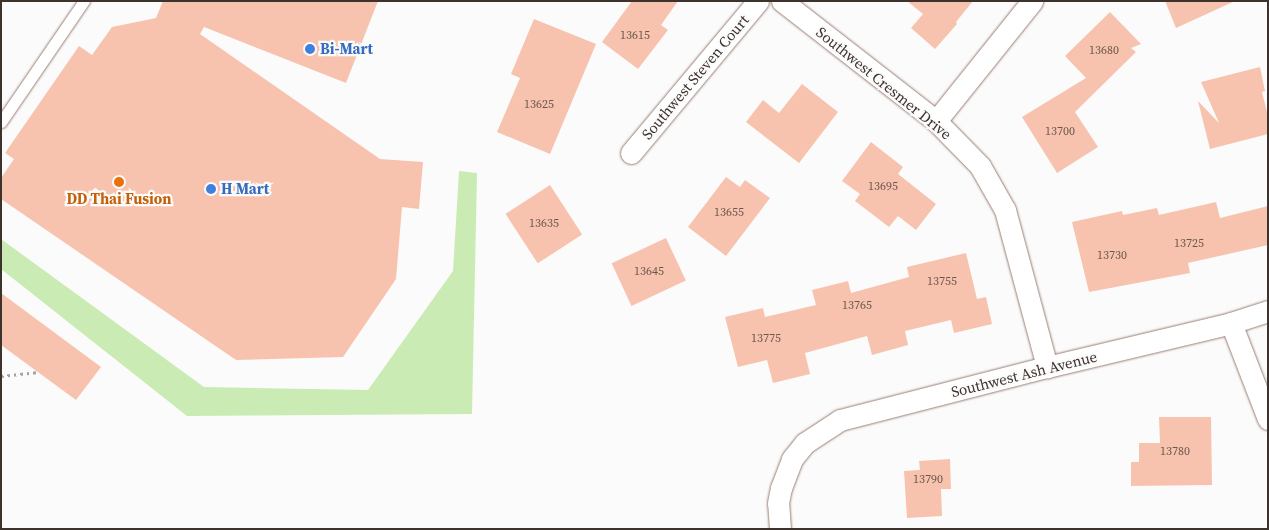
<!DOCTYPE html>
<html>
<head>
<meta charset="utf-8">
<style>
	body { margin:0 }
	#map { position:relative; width:1269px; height:530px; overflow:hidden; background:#fbfbfb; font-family:"Source Serif 4",serif }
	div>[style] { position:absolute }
	.green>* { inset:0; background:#caecb4 }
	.building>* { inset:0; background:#f7c3ae; transform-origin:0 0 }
	.path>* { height:3px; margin-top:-1.5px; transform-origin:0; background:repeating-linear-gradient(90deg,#a8a2a0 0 2.5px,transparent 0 6.5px) }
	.roads { filter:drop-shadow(0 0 1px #9a7d71) drop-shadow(0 0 1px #9a7d71) }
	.lane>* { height:11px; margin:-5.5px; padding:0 5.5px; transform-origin:5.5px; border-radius:5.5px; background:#fff }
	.street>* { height:21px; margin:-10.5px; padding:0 10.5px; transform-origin:10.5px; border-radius:10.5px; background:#fff }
	.dots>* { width:14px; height:14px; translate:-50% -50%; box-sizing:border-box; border:2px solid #fbfbfb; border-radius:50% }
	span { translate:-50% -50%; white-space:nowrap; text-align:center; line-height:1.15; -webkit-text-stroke:4.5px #fbfbfb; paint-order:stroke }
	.number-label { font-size:12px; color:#6c564d }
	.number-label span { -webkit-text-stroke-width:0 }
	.shop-label { font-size:15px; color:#366cbe; font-weight:700 }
	.left { translate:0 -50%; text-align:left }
	.street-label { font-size:15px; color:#3e322d }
	.food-label { font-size:15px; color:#c56008; font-weight:700 }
	.frame { position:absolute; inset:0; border:2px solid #3e322d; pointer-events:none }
</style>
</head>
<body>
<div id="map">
	<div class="green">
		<div style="clip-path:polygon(459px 171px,477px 173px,472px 414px,187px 416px,1px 269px,1px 239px,204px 387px,368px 390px,453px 271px)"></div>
	</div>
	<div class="building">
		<div style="clip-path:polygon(163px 1px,378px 1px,346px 83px,204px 27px,200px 34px,380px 159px,423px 162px,419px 209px,402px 207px,396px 279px,343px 357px,236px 360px,1px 199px,1px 178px,14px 159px,5px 153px,79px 46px,92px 55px,112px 27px,156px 18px)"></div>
		<div style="clip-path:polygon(632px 1px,678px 1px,661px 25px,668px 30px,638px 69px,602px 42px)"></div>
		<div style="clip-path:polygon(907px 1px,973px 1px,956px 22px,957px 24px,935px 49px,911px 28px,923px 14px)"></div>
		<div style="clip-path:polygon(1165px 1px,1235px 1px,1176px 28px)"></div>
		<div style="clip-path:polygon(1110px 12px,1141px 44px,1131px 48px,1136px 52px,1075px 112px,1098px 147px,1057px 173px,1022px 117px,1086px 78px,1065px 56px)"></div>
		<div style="clip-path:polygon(534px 19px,596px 44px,550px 154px,497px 132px,520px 78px,511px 74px)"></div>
		<div style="clip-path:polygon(1260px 67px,1265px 91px,1262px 92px,1268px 116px,1268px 134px,1210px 149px,1198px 101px,1219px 123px,1201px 82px)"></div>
		<div style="clip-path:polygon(802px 84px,838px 112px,799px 163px,746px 122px,763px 100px,779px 113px)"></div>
		<div style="clip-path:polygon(871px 142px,903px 167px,898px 174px,936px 204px,916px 230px,898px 216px,889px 227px,855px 201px,860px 194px,842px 181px)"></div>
		<div style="clip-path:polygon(726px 177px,740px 187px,745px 180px,770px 198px,726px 256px,688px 227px)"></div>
		<div style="left:550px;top:185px;width:59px;height:53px;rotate:57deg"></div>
		<div style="clip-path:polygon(1216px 202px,1220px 218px,1268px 206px,1268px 245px,1188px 263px,1190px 273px,1089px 292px,1072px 222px,1122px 211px,1123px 215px,1157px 208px,1159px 215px)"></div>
		<div style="left:666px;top:238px;width:47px;height:60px;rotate:65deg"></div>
		<div style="clip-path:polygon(966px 253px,977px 299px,986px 297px,992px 324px,954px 333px,951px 320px,905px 331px,908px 345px,872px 355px,867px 336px,805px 353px,810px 374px,773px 383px,767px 360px,738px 367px,725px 317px,763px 308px,765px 317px,816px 305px,812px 290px,848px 281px,851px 293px,909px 277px,907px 267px)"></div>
		<div style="clip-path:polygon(1px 293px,101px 367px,76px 400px,1px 345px)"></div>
		<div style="clip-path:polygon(1159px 417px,1211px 417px,1212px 485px,1131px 486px,1131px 462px,1139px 462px,1139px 443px,1160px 443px)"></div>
		<div style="clip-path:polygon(950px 459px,951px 489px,941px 489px,942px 516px,907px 518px,904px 471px,920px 470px,919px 461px)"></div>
	</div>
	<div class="path">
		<div style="left:1px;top:376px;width:38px;rotate:-6deg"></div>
	</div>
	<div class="roads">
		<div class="lane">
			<div style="left:1px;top:122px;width:147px;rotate:-55.6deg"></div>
		</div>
		<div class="street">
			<div style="left:782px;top:1px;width:195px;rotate:37.9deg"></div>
			<div style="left:936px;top:121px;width:63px;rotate:45.6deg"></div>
			<div style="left:980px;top:166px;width:51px;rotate:60.4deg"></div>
			<div style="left:1005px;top:210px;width:163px;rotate:75deg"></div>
			<div style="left:936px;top:121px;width:154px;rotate:-51.3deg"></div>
			<div style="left:631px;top:153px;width:198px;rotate:-50.1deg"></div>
			<div style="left:1231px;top:323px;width:103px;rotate:68.9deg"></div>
			<div style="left:780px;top:529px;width:26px;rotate:-94deg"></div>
			<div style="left:778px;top:503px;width:15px;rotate:-79deg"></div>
			<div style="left:781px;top:488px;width:31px;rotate:-69deg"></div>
			<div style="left:792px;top:459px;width:21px;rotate:-51deg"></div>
			<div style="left:805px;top:443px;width:42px;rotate:-33.3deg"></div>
			<div style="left:840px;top:420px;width:214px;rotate:-14.4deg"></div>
			<div style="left:1047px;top:367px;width:189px;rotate:-13.4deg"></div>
			<div style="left:1231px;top:323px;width:39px;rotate:-18deg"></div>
		</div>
	</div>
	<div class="dots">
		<div style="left:310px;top:49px;background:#3f7fe0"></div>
		<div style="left:119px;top:182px;background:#e8710a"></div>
		<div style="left:211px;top:189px;background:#3f7fe0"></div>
	</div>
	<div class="number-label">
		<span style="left:635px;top:36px">13615</span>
		<span style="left:1104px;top:51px">13680</span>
		<span style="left:539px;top:105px">13625</span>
		<span style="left:1060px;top:132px">13700</span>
		<span style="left:883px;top:187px">13695</span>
		<span style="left:729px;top:213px">13655</span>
		<span style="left:544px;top:224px">13635</span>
		<span style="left:1189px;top:244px">13725</span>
		<span style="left:1112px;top:256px">13730</span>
		<span style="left:649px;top:272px">13645</span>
		<span style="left:942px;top:282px">13755</span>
		<span style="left:857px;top:306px">13765</span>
		<span style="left:766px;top:339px">13775</span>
		<span style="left:1175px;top:452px">13780</span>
		<span style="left:928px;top:480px">13790</span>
	</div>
	<div class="shop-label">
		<span class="left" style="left:320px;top:49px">Bi-Mart</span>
		<span class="left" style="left:221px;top:189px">H Mart</span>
	</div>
	<div class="street-label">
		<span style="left:695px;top:77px;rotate:-50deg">Southwest Steven Court</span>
		<span style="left:884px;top:83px;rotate:39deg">Southwest Cresmer Drive</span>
		<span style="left:1024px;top:374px;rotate:-14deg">Southwest Ash Avenue</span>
	</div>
	<div class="food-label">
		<span style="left:119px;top:199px">DD Thai Fusion</span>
	</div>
	<div class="frame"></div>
</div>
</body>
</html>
